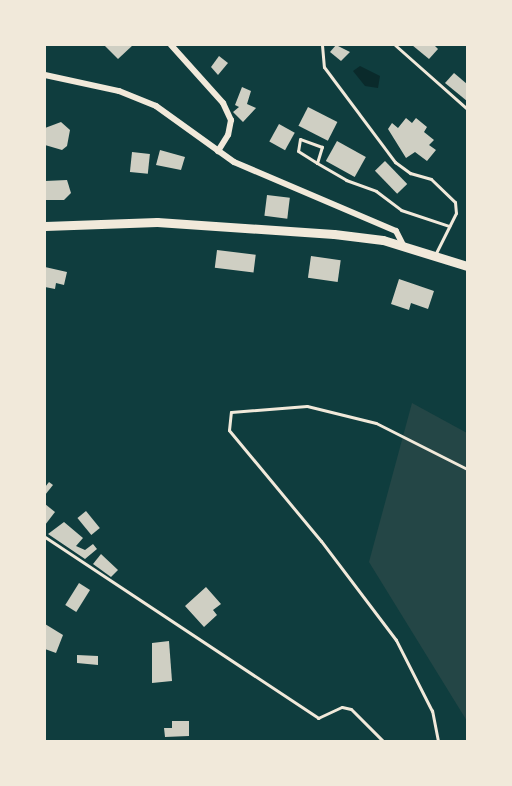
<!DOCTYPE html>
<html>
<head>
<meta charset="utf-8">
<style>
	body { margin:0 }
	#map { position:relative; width:512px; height:786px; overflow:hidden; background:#0f3d3e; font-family:"DM Sans",sans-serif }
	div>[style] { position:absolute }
	.green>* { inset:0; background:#244646 }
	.water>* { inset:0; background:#0a2a2b }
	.building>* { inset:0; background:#cfcfc3; transform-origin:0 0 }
	.path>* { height:3px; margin:-1.5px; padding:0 1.5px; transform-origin:1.5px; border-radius:1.5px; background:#f1e9da }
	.service>* { height:3px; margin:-1.5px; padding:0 1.5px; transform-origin:1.5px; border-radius:1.5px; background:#f1e9da }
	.minor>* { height:6px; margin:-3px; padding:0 3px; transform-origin:3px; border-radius:3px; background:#f1e9da }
	.secondary>* { height:9px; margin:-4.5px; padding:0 4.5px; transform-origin:4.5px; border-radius:4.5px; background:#f1e9da }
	span { translate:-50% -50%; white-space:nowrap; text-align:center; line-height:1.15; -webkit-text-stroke:5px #f1e9da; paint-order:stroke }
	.frame { position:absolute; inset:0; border:46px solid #f1e9da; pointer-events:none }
</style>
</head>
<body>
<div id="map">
	<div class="green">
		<div style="clip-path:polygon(412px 403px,467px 433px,467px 721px,369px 562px)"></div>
	</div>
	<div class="water">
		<div style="clip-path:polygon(360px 66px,380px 76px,378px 88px,365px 86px,353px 71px)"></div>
	</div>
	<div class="building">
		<div style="clip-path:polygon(104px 45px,133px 45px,118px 59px)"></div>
		<div style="clip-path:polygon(336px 45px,350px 52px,341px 61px,330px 52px)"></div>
		<div style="clip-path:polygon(412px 45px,434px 45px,438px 49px,429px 59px)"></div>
		<div style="clip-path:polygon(219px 56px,228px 63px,218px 75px,211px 67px)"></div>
		<div style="clip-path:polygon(454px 73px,467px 84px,467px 101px,445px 83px)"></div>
		<div style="clip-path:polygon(242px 87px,251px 91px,247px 104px,256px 108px,243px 122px,233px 112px,239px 107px,235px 105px)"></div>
		<div style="left:308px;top:107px;width:33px;height:21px;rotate:27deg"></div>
		<div style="clip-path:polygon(406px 118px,412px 123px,416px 118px,427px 127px,424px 132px,434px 140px,429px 145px,436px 150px,427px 161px,415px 152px,406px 158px,388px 129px,392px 123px,398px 128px)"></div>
		<div style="clip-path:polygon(61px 122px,70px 130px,67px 146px,62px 150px,45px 145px,45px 128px)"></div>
		<div style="left:279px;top:124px;width:18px;height:20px;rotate:29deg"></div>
		<div style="left:337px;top:141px;width:33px;height:23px;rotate:29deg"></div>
		<div style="clip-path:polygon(160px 150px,185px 157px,181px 170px,156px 165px)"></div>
		<div style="left:132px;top:152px;width:18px;height:20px;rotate:6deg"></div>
		<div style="left:385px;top:161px;width:32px;height:14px;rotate:46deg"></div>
		<div style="clip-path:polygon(67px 180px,71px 193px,64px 200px,45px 200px,45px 181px)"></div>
		<div style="left:267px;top:195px;width:23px;height:21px;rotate:7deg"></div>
		<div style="left:217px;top:250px;width:39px;height:18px;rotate:7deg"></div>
		<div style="left:311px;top:256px;width:30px;height:22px;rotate:8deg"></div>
		<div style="clip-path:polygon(45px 267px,67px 272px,64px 285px,56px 283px,55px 289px,45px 287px)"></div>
		<div style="clip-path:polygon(399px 279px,434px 291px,428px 309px,411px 303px,409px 310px,391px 304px)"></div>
		<div style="clip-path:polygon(49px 482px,53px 485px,45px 495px,45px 487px)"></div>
		<div style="clip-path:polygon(45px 504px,55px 512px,45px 525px)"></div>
		<div style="left:86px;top:511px;width:22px;height:11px;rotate:51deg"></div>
		<div style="clip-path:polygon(64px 522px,83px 538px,76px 546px,85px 550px,93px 544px,97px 549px,85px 559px,48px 534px)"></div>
		<div style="clip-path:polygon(101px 554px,118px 570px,111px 577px,93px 564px)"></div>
		<div style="left:79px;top:583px;width:13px;height:26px;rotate:32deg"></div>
		<div style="clip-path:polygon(206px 587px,221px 604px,213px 610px,217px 615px,204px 627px,185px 606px)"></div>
		<div style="clip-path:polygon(45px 624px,63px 635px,56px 653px,45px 649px)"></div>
		<div style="clip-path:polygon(169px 641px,172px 681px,152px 683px,152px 643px)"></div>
		<div style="clip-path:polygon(77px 655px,98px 656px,98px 665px,77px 663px)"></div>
		<div style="clip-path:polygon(172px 721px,189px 721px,189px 736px,165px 737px,164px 728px,172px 728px)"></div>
	</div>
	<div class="path">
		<div style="left:438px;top:741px;width:31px;rotate:-101deg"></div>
		<div style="left:432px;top:711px;width:80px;rotate:-116.9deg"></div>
		<div style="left:396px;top:640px;width:124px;rotate:-127.1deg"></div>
		<div style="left:321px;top:541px;width:144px;rotate:-129.7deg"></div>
		<div style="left:229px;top:430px;width:18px;rotate:-84deg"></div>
		<div style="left:231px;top:412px;width:76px;rotate:-4.5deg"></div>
		<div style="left:307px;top:406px;width:71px;rotate:13.8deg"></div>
		<div style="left:376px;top:423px;width:102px;rotate:26.8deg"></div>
	</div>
	<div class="service">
		<div style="left:322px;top:45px;width:22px;rotate:85deg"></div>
		<div style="left:324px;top:67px;width:119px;rotate:53.2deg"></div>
		<div style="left:395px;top:162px;width:19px;rotate:36deg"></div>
		<div style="left:410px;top:173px;width:22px;rotate:16deg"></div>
		<div style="left:431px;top:179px;width:33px;rotate:44deg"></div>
		<div style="left:455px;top:202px;width:11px;rotate:85deg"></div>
		<div style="left:456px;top:213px;width:45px;rotate:116.6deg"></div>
		<div style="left:395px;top:45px;width:96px;rotate:41.6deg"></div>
		<div style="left:317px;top:163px;width:17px;rotate:-73deg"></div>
		<div style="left:322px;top:147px;width:23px;rotate:-160deg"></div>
		<div style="left:300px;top:139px;width:12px;rotate:99deg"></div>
		<div style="left:298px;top:151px;width:22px;rotate:32deg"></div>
		<div style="left:317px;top:163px;width:34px;rotate:30deg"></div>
		<div style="left:346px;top:180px;width:32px;rotate:20deg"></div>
		<div style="left:376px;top:191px;width:31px;rotate:37deg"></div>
		<div style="left:401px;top:210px;width:51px;rotate:18.4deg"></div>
		<div style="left:45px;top:537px;width:328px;rotate:33.5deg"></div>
		<div style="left:318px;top:718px;width:26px;rotate:-25deg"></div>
		<div style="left:342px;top:707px;width:9px;rotate:13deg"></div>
		<div style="left:351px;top:709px;width:45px;rotate:45deg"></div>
	</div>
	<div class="minor">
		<div style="left:171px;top:45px;width:78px;rotate:48.1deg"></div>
		<div style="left:223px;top:103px;width:19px;rotate:65deg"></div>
		<div style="left:231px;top:120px;width:15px;rotate:101deg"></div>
		<div style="left:228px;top:135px;width:19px;rotate:122deg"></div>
		<div style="left:45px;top:75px;width:76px;rotate:12.2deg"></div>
		<div style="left:119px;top:91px;width:40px;rotate:22deg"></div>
		<div style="left:156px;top:106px;width:96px;rotate:35.7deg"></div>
		<div style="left:234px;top:162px;width:176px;rotate:23.1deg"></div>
		<div style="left:396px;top:231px;width:16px;rotate:63deg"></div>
	</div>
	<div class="secondary">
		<div style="left:45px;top:226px;width:112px;rotate:-2deg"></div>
		<div style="left:157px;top:222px;width:177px;rotate:3.9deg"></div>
		<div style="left:334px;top:234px;width:49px;rotate:7deg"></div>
		<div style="left:383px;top:240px;width:88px;rotate:17.2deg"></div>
	</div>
	<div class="frame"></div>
</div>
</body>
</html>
